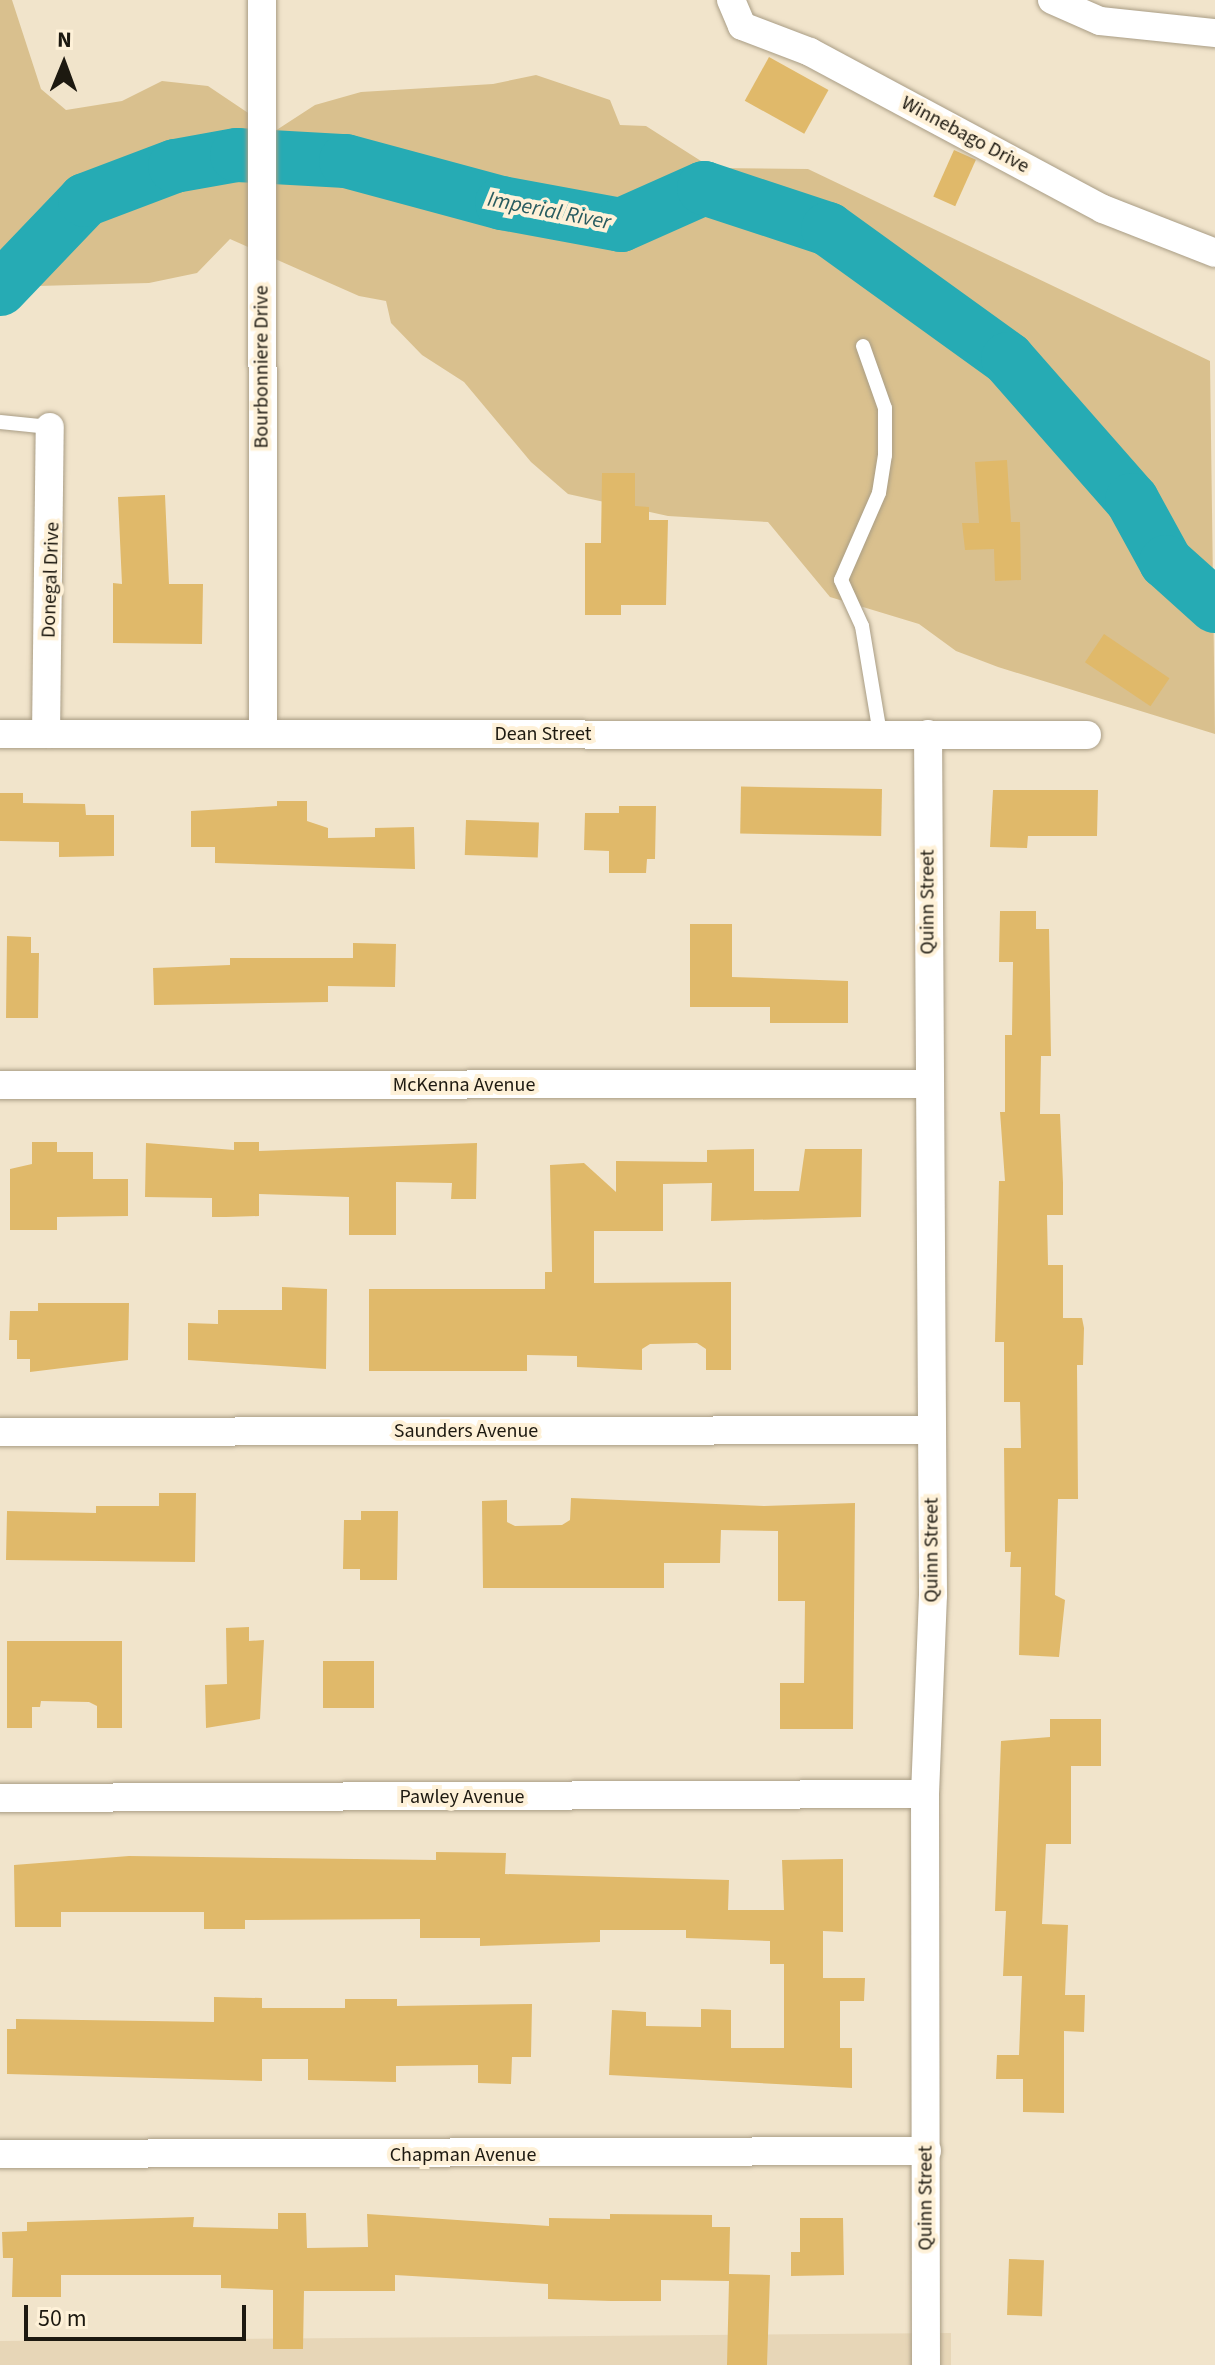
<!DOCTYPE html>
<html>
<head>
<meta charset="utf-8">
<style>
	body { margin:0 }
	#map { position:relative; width:1215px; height:2365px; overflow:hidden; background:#f1e4cb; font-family:"Source Sans 3",sans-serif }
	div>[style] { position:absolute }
	.built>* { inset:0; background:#e7d6b7 }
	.green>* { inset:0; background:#d9c08e }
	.river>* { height:54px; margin:-27px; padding:0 27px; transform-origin:27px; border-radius:27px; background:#26abb4 }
	.building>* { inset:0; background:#e0b96a; transform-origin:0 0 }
	.roads { filter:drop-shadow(0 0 2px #a99d85) drop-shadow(0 0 2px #a99d85) }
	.lane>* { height:14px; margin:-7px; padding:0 7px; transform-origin:7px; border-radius:7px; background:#fff }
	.street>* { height:28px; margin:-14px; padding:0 14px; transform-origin:14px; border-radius:14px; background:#fff }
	span { translate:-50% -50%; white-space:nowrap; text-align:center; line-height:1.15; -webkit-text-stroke:8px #fef1d8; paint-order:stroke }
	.street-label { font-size:20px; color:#1d1910 }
	.water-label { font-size:22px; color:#285b5f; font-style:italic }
	.north { position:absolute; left:24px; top:24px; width:80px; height:80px; -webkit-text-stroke:6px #fef1d8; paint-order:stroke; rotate:1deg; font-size:22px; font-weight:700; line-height:32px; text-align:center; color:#1d1910 }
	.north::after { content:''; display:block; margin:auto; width:28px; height:36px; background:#1d1910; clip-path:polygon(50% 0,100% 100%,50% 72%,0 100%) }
	.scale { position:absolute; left:24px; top:2305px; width:222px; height:36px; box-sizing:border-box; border:4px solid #1d1910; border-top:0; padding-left:10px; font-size:24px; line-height:28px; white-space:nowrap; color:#1d1910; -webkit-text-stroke:6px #fef1d8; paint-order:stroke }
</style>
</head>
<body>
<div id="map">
	<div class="built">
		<div style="clip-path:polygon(951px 2333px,951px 2365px,0 2365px,0 2341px)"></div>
	</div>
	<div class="green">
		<div style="clip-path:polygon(0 0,12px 0,41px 89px,66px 110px,122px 101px,162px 81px,208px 86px,275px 131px,315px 105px,361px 92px,493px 84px,536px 75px,610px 100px,620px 125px,646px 126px,712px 168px,808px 169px,1210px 361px,1215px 734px,998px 667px,956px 651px,919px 624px,830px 597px,768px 522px,668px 516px,568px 494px,531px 462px,464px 382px,422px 355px,391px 323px,386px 301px,359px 296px,230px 239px,197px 273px,149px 283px,0 287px)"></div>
	</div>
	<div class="river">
		<div style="left:0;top:289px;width:123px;rotate:-46.3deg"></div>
		<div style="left:85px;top:200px;width:96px;rotate:-20.7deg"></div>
		<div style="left:175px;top:166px;width:63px;rotate:-10.1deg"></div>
		<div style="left:237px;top:155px;width:109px;rotate:3.2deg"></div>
		<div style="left:346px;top:161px;width:162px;rotate:15.1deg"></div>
		<div style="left:502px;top:203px;width:121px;rotate:10.5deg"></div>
		<div style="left:621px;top:225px;width:91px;rotate:-24deg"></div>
		<div style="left:704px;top:188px;width:131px;rotate:18.3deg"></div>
		<div style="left:828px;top:229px;width:222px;rotate:35.8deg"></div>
		<div style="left:1008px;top:359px;width:188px;rotate:48.7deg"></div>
		<div style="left:1132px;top:500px;width:71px;rotate:61.3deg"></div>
		<div style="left:1166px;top:562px;width:66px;rotate:41.9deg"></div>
	</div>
	<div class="building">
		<div style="left:769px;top:57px;width:68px;height:50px;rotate:29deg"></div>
		<div style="left:954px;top:150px;width:24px;height:51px;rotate:24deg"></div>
		<div style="clip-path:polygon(1007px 460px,1011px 522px,1020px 522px,1021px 580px,995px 581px,994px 549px,965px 550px,962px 523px,979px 523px,975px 462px)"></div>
		<div style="clip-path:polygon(602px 473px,635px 473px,635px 506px,649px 507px,649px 520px,668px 520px,666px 605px,621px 605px,621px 615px,585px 615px,585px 543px,601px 543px)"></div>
		<div style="clip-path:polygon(165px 495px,169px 584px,203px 584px,202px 644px,113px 643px,113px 583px,122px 584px,118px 497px)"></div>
		<div style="left:1104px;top:634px;width:79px;height:34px;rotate:34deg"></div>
		<div style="left:882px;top:789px;width:47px;height:141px;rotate:91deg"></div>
		<div style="clip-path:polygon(993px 790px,1098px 790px,1097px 836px,1028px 836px,1027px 848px,990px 847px)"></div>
		<div style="clip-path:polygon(0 793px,23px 793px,23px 803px,85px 804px,86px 815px,114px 815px,114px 856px,59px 857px,59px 842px,0 841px)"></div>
		<div style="clip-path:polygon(277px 801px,307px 801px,307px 821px,328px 828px,328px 838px,375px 837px,375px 828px,414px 827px,415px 869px,215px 863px,215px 847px,191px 847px,191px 811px,277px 806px)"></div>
		<div style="clip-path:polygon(619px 806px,656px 806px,655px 859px,647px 859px,646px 873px,609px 873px,609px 851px,584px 850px,585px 813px,619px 813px)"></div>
		<div style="left:466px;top:820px;width:73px;height:35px;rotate:2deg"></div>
		<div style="clip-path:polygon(1000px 911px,1036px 911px,1036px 929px,1049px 929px,1051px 1056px,1041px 1056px,1040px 1114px,1060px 1114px,1063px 1183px,1063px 1215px,1047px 1215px,1048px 1265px,1063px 1265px,1063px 1318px,1082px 1318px,1084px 1328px,1083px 1365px,1077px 1365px,1078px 1499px,1058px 1499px,1055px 1595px,1065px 1600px,1059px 1657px,1019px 1655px,1021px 1567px,1010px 1567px,1011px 1552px,1005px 1552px,1004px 1448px,1021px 1448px,1020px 1402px,1004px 1402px,1004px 1342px,995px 1342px,999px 1181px,1005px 1181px,1000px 1112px,1005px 1112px,1005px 1035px,1012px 1035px,1013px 962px,999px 962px)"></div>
		<div style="clip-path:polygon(690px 924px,732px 924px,732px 977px,848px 981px,848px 1023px,770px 1023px,770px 1007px,690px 1007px)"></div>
		<div style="clip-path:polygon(7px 936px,31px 937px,31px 953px,39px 953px,38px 1018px,6px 1018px)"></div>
		<div style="clip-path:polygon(353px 943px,396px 944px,395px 987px,328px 986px,328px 1002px,154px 1005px,153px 968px,230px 965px,230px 958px,353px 958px)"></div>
		<div style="clip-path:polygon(32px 1142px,57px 1142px,57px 1152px,93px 1152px,93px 1179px,128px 1179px,128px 1216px,57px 1217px,57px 1230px,10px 1230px,10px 1169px,32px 1164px)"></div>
		<div style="clip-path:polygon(234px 1142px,259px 1142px,259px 1151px,477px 1143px,476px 1199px,451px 1199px,452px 1183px,396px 1182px,396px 1235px,349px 1235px,349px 1197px,259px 1194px,259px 1216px,226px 1217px,212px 1217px,212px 1198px,145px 1197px,146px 1143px,234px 1150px)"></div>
		<div style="clip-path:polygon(754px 1149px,754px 1191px,799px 1191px,805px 1149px,862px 1149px,861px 1217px,711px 1221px,712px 1183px,663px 1184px,663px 1231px,594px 1231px,594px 1283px,731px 1282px,731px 1370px,706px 1370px,706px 1349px,697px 1343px,650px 1344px,642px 1349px,642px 1370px,577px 1367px,577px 1356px,527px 1355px,527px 1371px,369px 1371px,369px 1289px,545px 1289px,545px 1272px,552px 1272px,550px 1165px,584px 1163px,616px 1192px,616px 1161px,707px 1162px,707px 1150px)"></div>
		<div style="clip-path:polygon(282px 1287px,327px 1289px,326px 1369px,188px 1360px,188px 1323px,218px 1324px,218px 1310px,282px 1310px)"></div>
		<div style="clip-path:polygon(38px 1303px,129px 1303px,128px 1360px,30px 1372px,30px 1359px,17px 1359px,17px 1340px,9px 1340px,10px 1311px,38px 1311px)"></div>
		<div style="clip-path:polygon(159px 1493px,196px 1493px,195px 1562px,6px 1560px,7px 1511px,96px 1513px,96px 1506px,159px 1506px)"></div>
		<div style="clip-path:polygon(571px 1498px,764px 1506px,855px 1503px,853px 1729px,780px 1729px,780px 1683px,804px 1683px,805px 1601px,778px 1601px,778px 1531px,721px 1530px,720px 1563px,664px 1563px,664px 1588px,483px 1588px,482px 1501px,507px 1500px,507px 1522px,515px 1526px,562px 1525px,570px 1520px)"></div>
		<div style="clip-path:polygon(361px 1511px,398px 1511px,397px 1580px,360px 1580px,360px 1569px,343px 1569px,344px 1520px,361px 1520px)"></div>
		<div style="clip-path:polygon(249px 1627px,249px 1641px,264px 1640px,260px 1719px,206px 1728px,205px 1685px,227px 1684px,226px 1628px)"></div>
		<div style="clip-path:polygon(7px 1641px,122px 1641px,122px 1728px,97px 1728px,97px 1706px,89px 1702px,41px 1701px,40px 1707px,32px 1707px,32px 1728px,7px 1728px)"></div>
		<div style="left:323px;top:1661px;width:51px;height:47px"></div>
		<div style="clip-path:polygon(1050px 1719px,1101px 1719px,1101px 1766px,1071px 1766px,1071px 1844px,1046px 1844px,1042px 1924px,1068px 1925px,1065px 1995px,1085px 1995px,1084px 2032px,1064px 2031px,1064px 2113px,1023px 2112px,1023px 2079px,996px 2079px,997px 2055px,1019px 2055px,1022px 1976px,1003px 1976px,1006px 1911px,995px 1911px,1001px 1741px,1050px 1737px)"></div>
		<div style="clip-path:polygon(436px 1852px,506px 1853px,505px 1874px,729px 1880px,728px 1910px,784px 1910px,782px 1860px,843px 1859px,843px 1932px,823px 1931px,823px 1978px,865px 1978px,864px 2001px,840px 2001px,840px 2048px,852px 2048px,852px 2088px,609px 2075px,612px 2010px,646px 2012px,646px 2026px,701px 2027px,701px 2009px,731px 2010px,731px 2048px,784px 2048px,784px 1964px,770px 1964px,770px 1941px,686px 1938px,686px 1930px,600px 1930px,600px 1942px,480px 1946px,480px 1938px,420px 1938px,420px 1919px,245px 1920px,245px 1929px,204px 1929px,204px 1912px,61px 1912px,61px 1927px,15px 1927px,14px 1865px,129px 1856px,436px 1860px)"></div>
		<div style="clip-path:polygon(214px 1997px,262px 1998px,262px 2008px,345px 2008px,345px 1999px,397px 1999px,397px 2006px,532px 2004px,531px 2057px,512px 2057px,511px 2084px,478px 2083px,478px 2065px,396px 2066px,396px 2082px,308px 2080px,308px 2059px,262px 2059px,262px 2081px,7px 2074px,7px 2029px,16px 2029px,16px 2019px,214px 2022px)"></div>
		<div style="clip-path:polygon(278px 2213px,306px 2213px,307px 2248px,368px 2247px,367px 2214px,549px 2226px,549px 2218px,610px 2219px,610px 2214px,712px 2215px,712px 2227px,730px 2227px,729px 2274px,770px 2275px,767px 2365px,727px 2365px,729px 2281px,661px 2280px,661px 2301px,611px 2301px,548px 2299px,548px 2284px,395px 2275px,395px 2291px,304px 2291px,303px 2349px,273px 2349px,273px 2290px,221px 2288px,221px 2275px,61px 2275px,61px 2297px,12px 2297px,13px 2258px,3px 2258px,2px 2232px,27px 2231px,27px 2222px,194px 2217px,193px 2227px,278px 2229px)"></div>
		<div style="clip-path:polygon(800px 2218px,843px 2218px,844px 2275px,791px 2276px,791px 2252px,800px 2252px)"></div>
		<div style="left:1009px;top:2259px;width:35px;height:56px;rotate:2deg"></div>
	</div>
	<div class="roads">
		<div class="lane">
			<div style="left:863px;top:346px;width:66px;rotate:70.5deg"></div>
			<div style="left:885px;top:408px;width:47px;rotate:90deg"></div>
			<div style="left:885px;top:455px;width:38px;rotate:99deg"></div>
			<div style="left:879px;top:493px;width:95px;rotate:113.6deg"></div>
			<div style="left:841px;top:580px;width:51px;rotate:65.5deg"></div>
			<div style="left:862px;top:626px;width:109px;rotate:80.5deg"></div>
			<div style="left:0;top:422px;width:50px;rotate:5.7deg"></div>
		</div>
		<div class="street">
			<div style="left:262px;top:0;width:734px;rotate:89.92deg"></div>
			<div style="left:731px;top:0;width:28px;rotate:67deg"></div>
			<div style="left:742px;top:26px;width:73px;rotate:20.9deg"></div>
			<div style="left:810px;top:52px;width:332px;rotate:28.2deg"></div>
			<div style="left:1103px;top:209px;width:120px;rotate:21.4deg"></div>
			<div style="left:1052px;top:0;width:52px;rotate:23.6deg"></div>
			<div style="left:1100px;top:21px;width:116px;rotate:6deg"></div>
			<div style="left:0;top:734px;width:1087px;rotate:0.05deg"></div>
			<div style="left:46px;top:734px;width:307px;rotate:-89.3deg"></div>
			<div style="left:0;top:1085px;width:927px;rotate:-0.06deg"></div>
			<div style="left:0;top:1432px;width:931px;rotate:-0.12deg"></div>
			<div style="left:0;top:1798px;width:925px;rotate:-0.25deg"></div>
			<div style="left:0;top:2154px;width:927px;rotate:-0.19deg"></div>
			<div style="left:926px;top:2365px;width:571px;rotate:-90.1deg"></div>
			<div style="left:925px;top:1794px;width:199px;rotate:-87.7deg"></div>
			<div style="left:933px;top:1595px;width:861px;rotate:-90.33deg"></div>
		</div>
	</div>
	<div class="street-label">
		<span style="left:965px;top:135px;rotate:28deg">Winnebago Drive</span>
		<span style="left:262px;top:367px;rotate:-90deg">Bourbonniere Drive</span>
		<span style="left:51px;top:580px;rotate:-88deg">Donegal Drive</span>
		<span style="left:543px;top:734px">Dean Street</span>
		<span style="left:928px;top:902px;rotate:-90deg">Quinn Street</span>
		<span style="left:464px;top:1085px">McKenna Avenue</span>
		<span style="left:466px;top:1431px">Saunders Avenue</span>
		<span style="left:932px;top:1550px;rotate:-90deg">Quinn Street</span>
		<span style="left:462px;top:1797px">Pawley Avenue</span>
		<span style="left:463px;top:2155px">Chapman Avenue</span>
		<span style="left:926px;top:2198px;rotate:-90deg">Quinn Street</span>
	</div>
	<div class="water-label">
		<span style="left:549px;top:211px;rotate:11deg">Imperial River</span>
	</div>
	<div class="north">N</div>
	<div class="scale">50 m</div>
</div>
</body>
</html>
